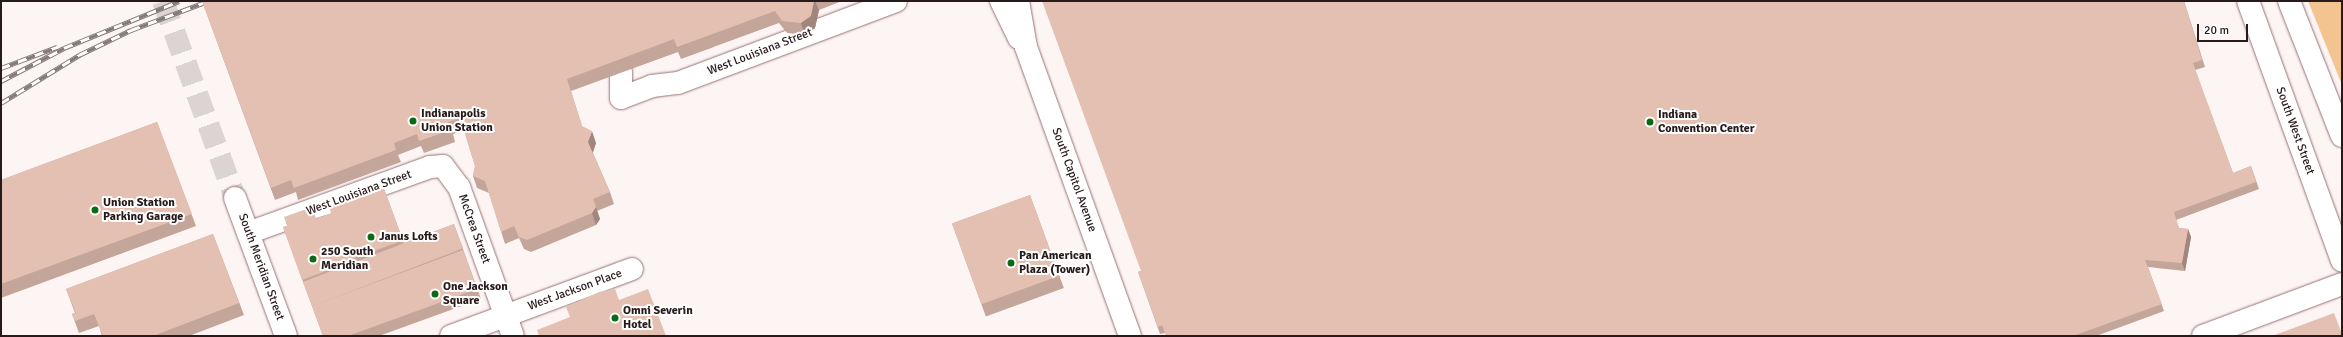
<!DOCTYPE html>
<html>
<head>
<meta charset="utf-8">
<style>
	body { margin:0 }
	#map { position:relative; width:2343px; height:337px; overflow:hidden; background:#fdf4f4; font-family:Signika,sans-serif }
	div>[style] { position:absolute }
	.green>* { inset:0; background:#f4c490 }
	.major-tunnel>* { height:22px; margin-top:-11px; transform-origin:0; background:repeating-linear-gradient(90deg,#ddd3d3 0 22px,transparent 0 33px) }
	.roads { filter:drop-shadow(0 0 1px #967272) drop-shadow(0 0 1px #967272) }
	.minor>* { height:22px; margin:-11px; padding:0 11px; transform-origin:11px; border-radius:11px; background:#fff }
	.major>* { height:22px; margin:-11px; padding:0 11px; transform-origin:11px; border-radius:11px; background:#fff }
	.rail>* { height:4.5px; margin-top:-2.25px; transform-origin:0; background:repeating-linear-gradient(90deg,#fff 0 9px,#857979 0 18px); box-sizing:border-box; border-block:1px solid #857979 }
	.wall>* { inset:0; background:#c4a599; transform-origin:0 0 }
	.shaded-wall>* { inset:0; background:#a0867d }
	.building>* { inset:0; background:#e4c0b2; transform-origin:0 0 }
	.dots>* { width:11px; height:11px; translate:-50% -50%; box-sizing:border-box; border:2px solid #fff; border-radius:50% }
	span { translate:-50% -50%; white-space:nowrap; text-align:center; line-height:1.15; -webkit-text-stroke:4px #fff; paint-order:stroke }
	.street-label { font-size:12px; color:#28191a }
	.poi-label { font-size:12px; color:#28191a; font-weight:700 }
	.left { translate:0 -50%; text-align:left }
	.frame { position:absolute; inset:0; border:2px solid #28191a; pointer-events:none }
	.scale { position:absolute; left:2197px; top:24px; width:51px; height:18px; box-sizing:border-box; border:2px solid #28191a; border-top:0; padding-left:5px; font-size:12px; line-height:14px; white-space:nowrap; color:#28191a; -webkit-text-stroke:3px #fff; paint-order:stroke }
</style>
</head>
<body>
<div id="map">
	<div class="green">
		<div style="clip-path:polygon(2308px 1px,2342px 1px,2342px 85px)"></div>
	</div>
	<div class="major-tunnel">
		<div style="left:163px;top:1px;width:210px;rotate:69.9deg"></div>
	</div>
	<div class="roads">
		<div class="minor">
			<div style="left:621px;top:98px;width:33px;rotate:-21deg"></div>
			<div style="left:652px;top:86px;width:26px;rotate:-7deg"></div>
			<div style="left:678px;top:83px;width:233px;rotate:-20.6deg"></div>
			<div style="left:248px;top:233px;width:194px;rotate:-19.9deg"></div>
			<div style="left:430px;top:167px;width:13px;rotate:-4deg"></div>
			<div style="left:443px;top:166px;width:26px;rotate:53deg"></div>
			<div style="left:459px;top:187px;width:158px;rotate:70.1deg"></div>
			<div style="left:451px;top:336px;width:193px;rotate:-20.3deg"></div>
		</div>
		<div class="major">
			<div style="left:1001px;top:1px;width:41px;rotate:64.1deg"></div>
			<div style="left:1018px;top:1px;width:47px;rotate:80.1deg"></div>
			<div style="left:1026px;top:47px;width:307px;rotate:70.2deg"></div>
			<div style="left:2248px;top:1px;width:276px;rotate:70.1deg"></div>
			<div style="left:2289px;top:1px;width:145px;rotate:68.6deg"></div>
			<div style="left:621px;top:98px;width:26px;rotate:-90deg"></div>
			<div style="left:235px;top:198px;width:147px;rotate:69.7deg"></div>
			<div style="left:2203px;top:336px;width:148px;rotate:-20.5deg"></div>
		</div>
	</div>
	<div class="rail">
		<div style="left:1px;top:68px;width:60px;rotate:-20.6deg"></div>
		<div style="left:1px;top:81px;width:71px;rotate:-27.6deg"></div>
		<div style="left:64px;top:48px;width:124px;rotate:-22.2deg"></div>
		<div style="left:1px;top:103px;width:92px;rotate:-31.6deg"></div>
		<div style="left:79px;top:55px;width:58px;rotate:-25.7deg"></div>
		<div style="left:131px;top:30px;width:77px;rotate:-20.6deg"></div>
	</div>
	<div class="wall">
		<div style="clip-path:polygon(202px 1px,842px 1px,819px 10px,815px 28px,805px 35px,787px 33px,779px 23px,681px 59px,678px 52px,571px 91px,582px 126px,596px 143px,593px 153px,610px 192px,614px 204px,597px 211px,600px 219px,596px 225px,531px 252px,524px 249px,519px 238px,505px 244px,489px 193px,477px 188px,473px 176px,475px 166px,464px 130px,453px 134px,455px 142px,424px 153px,421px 146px,398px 155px,401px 162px,298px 200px,296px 192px,275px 200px)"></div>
		<div style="clip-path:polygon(1935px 1px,2184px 1px,2205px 67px,2195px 70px,2233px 173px,2251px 166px,2259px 189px,2176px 220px,2179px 228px,2188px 229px,2191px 237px,2185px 271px,2148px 267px,2164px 311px,2096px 336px,1166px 336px,1165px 333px,1160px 334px,1138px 272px)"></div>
		<div style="clip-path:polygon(157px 122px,196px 226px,1px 298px,1px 180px)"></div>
		<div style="clip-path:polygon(383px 186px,404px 243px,454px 224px,481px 299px,379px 336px,323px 336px,283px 227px,316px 218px,332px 213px)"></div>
		<div style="left:1030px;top:195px;width:99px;height:83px;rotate:70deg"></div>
		<div style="clip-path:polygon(213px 234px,244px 315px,189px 336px,102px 336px,99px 326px,79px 333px,72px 314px,75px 313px,66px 289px)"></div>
	</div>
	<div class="shaded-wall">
		<div style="clip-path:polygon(814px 1px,815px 1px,819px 10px,815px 28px,805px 35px,801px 23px)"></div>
		<div style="clip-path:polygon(592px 131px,596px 143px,592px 154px,588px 142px)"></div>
		<div style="clip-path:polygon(596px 207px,600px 219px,596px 225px,592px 213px)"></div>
		<div style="clip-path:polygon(2188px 229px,2191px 237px,2185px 271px,2182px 263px)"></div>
	</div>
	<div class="building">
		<div style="clip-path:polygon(202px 1px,814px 1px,811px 16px,801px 23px,782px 21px,775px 11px,677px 47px,674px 39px,567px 79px,582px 126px,592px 131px,588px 142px,610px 192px,593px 199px,596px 207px,592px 213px,527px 240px,519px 237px,514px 226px,501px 232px,485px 181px,473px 176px,475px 166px,460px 118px,448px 122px,451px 130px,419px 141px,417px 134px,394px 143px,396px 150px,294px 188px,291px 180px,271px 188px)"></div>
		<div style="clip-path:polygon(1042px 1px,1933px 1px,1933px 2px,1935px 1px,2184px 1px,2202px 60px,2193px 63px,2233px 173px,2251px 166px,2256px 182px,2174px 212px,2179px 228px,2188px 229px,2182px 263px,2145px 260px,2162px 304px,2073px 336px,2029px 336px,2028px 335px,2026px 336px,1166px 336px,1162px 325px,1158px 327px,1138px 272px,1141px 271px)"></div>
		<div style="clip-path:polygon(157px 122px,192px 214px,1px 284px,1px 180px)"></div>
		<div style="left:383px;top:186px;width:58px;height:58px;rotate:70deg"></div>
		<div style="left:1030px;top:195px;width:86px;height:83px;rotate:70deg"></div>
		<div style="clip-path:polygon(312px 207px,334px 268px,302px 280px,283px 227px,287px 226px,284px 217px)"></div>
		<div style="left:332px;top:213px;width:52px;height:17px;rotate:70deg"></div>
		<div style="left:454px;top:224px;width:26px;height:162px;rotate:69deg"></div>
		<div style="clip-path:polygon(213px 234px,239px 303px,153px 336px,103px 336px,94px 314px,75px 321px,72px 314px,76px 313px,66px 289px)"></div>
		<div style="clip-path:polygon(463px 250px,477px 289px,348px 336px,323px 336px,312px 306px)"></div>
		<div style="clip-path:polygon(615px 289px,619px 300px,648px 289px,666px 336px,539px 336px,537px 330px,570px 317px,566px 307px,599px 292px)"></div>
		<div style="clip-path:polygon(2334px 313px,2342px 334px,2342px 336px,2272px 336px)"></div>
	</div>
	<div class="dots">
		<div style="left:413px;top:121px;background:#0d6a14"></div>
		<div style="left:1650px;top:122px;background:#0d6a14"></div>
		<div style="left:95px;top:210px;background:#0d6a14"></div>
		<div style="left:371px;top:237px;background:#0d6a14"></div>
		<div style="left:313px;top:259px;background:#0d6a14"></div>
		<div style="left:1011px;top:263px;background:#0d6a14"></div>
		<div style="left:435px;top:294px;background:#0d6a14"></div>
		<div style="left:615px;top:318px;background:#0d6a14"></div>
	</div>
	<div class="street-label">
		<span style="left:760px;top:52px;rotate:-21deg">West Louisiana Street</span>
		<span style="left:2295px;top:131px;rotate:70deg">South West Street</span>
		<span style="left:1074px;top:180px;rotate:70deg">South Capitol Avenue</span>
		<span style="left:359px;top:193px;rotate:-20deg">West Louisiana Street</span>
		<span style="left:474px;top:229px;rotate:70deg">McCrea Street</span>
		<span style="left:261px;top:267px;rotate:70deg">South Meridian Street</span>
		<span style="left:575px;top:290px;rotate:-20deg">West Jackson Place</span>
	</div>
	<div class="poi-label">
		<span class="left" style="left:421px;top:121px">Indianapolis<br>Union Station</span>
		<span class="left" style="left:1658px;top:122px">Indiana<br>Convention Center</span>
		<span class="left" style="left:103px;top:210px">Union Station<br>Parking Garage</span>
		<span class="left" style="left:379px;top:237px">Janus Lofts</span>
		<span class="left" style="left:321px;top:259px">250 South<br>Meridian</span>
		<span class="left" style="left:1019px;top:263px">Pan American<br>Plaza (Tower)</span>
		<span class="left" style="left:443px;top:294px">One Jackson<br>Square</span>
		<span class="left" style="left:623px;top:318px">Omni Severin<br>Hotel</span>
	</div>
	<div class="frame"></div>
	<div class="scale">20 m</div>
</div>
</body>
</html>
